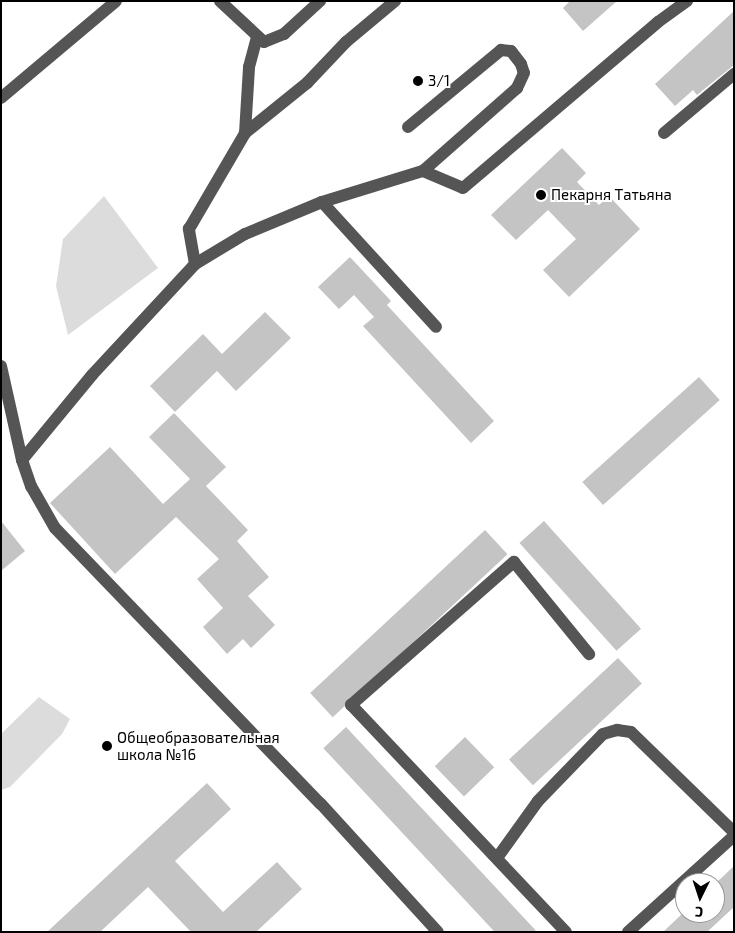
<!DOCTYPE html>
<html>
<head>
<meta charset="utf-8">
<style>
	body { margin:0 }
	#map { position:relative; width:735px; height:933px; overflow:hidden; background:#fff; font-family:"Exo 2",sans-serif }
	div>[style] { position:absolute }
	.green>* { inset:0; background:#dcdcdc }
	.building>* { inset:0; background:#c4c4c4; transform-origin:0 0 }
	.minor>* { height:12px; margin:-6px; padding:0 6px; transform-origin:6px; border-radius:6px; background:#555 }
	.dots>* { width:14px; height:14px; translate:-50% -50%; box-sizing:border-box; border:2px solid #fff; border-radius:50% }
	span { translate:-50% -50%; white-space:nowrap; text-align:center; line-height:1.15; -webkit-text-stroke:4px #fff; paint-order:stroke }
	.poi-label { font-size:15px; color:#000 }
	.left { translate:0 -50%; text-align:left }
	.frame { position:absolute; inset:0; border:2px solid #000; pointer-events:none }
	.north { position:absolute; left:675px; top:873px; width:50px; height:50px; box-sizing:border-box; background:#fff; border:1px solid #999; border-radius:50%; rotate:184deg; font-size:14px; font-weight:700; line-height:20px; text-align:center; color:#000 }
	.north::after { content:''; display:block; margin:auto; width:18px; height:22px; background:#000; clip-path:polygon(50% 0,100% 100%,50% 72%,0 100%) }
</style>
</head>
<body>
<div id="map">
	<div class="green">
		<div style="clip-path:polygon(104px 196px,158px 268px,68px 335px,56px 286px,63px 239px)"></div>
		<div style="clip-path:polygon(39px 697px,70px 719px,62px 734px,10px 787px,1px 790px,1px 734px)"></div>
	</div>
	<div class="building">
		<div style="clip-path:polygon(570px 1px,617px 1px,583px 31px,563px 8px)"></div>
		<div style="clip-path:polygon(734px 11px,734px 65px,697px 95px,693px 90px,675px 106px,655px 84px)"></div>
		<div style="clip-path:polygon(562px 148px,586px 173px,577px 182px,599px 205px,609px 196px,640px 229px,569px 297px,543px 270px,576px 239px,548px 210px,516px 240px,491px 215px)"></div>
		<div style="clip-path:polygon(350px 257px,391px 301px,387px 305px,494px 421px,471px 443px,363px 326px,374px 317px,354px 295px,339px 309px,318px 287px)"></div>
		<div style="clip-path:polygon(265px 312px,291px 338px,236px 391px,217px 371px,175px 412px,150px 386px,203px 334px,222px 354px)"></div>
		<div style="left:699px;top:377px;width:31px;height:157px;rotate:48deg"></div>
		<div style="clip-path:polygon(174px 413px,226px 467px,206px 486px,248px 530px,237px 541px,269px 577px,248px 596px,275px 625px,251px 648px,243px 639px,227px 654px,203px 627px,223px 608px,197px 579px,219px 559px,176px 517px,115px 574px,50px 503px,110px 447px,163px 504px,190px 479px,149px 437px)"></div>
		<div style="clip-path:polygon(1px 521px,25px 551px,1px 571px)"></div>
		<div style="left:544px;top:521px;width:145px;height:33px;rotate:48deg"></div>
		<div style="left:485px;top:530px;width:33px;height:239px;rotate:47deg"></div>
		<div style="left:618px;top:658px;width:35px;height:149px;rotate:47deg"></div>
		<div style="left:346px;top:727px;width:278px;height:31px;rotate:47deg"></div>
		<div style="left:465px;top:737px;width:42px;height:42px;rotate:46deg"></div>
		<div style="clip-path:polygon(207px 783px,231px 809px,175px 861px,223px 912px,277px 862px,302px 889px,256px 932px,191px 932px,148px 887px,100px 932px,47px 932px)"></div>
		<div style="clip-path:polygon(734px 866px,734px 907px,707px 932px,663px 932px,683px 913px,715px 913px,715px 884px)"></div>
	</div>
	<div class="minor">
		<div style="left:220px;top:1px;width:60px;rotate:43deg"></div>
		<div style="left:264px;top:42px;width:22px;rotate:-22deg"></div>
		<div style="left:284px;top:34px;width:49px;rotate:-42.5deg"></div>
		<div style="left:1px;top:98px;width:150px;rotate:-40.1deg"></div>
		<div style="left:408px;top:127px;width:121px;rotate:-39.6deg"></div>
		<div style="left:501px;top:50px;width:10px;rotate:6deg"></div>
		<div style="left:511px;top:51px;width:16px;rotate:52deg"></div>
		<div style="left:521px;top:64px;width:9px;rotate:72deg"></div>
		<div style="left:524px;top:73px;width:17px;rotate:115deg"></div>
		<div style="left:517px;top:88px;width:125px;rotate:138.6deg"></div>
		<div style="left:245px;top:133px;width:66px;rotate:-86.5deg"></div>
		<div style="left:249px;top:67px;width:31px;rotate:-75deg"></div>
		<div style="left:664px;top:133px;width:92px;rotate:-40.1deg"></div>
		<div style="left:322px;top:202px;width:169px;rotate:47.6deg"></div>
		<div style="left:195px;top:264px;width:36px;rotate:-100deg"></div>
		<div style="left:189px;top:229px;width:111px;rotate:-59.7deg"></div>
		<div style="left:245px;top:133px;width:80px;rotate:-38.9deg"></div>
		<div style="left:307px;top:83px;width:57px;rotate:-46.4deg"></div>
		<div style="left:346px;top:42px;width:64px;rotate:-39.9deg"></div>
		<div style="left:1px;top:366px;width:96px;rotate:77.4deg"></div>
		<div style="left:22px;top:460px;width:28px;rotate:71deg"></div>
		<div style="left:31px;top:486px;width:48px;rotate:60.3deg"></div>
		<div style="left:55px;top:528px;width:383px;rotate:46.1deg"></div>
		<div style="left:321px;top:804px;width:173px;rotate:47.6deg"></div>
		<div style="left:22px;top:460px;width:110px;rotate:-50.5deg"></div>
		<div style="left:92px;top:375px;width:151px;rotate:-47.1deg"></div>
		<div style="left:195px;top:264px;width:58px;rotate:-31deg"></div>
		<div style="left:245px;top:234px;width:83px;rotate:-22.6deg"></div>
		<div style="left:322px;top:202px;width:106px;rotate:-17.1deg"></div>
		<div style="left:423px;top:171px;width:43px;rotate:23deg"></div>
		<div style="left:463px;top:188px;width:256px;rotate:-40.4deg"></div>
		<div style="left:658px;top:22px;width:36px;rotate:-36deg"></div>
		<div style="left:497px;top:858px;width:70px;rotate:-54.3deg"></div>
		<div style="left:538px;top:801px;width:93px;rotate:-45.9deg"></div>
		<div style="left:603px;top:734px;width:15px;rotate:-16deg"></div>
		<div style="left:617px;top:730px;width:14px;rotate:8deg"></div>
		<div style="left:631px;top:732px;width:144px;rotate:44.2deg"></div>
		<div style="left:566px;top:932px;width:313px;rotate:-133.4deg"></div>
		<div style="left:351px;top:705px;width:217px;rotate:-41.3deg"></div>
		<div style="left:514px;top:562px;width:119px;rotate:50.8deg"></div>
		<div style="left:628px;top:932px;width:143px;rotate:-42.2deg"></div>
	</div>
	<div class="dots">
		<div style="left:418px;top:81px;background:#000"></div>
		<div style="left:541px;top:195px;background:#000"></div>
		<div style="left:107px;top:746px;background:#000"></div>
	</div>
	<div class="poi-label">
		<span class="left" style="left:428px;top:81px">3/1</span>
		<span class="left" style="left:551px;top:195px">Пекарня Татьяна</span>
		<span class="left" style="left:117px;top:746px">Общеобразовательная<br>школа №16</span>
	</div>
	<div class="frame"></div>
	<div class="north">С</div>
</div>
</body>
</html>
